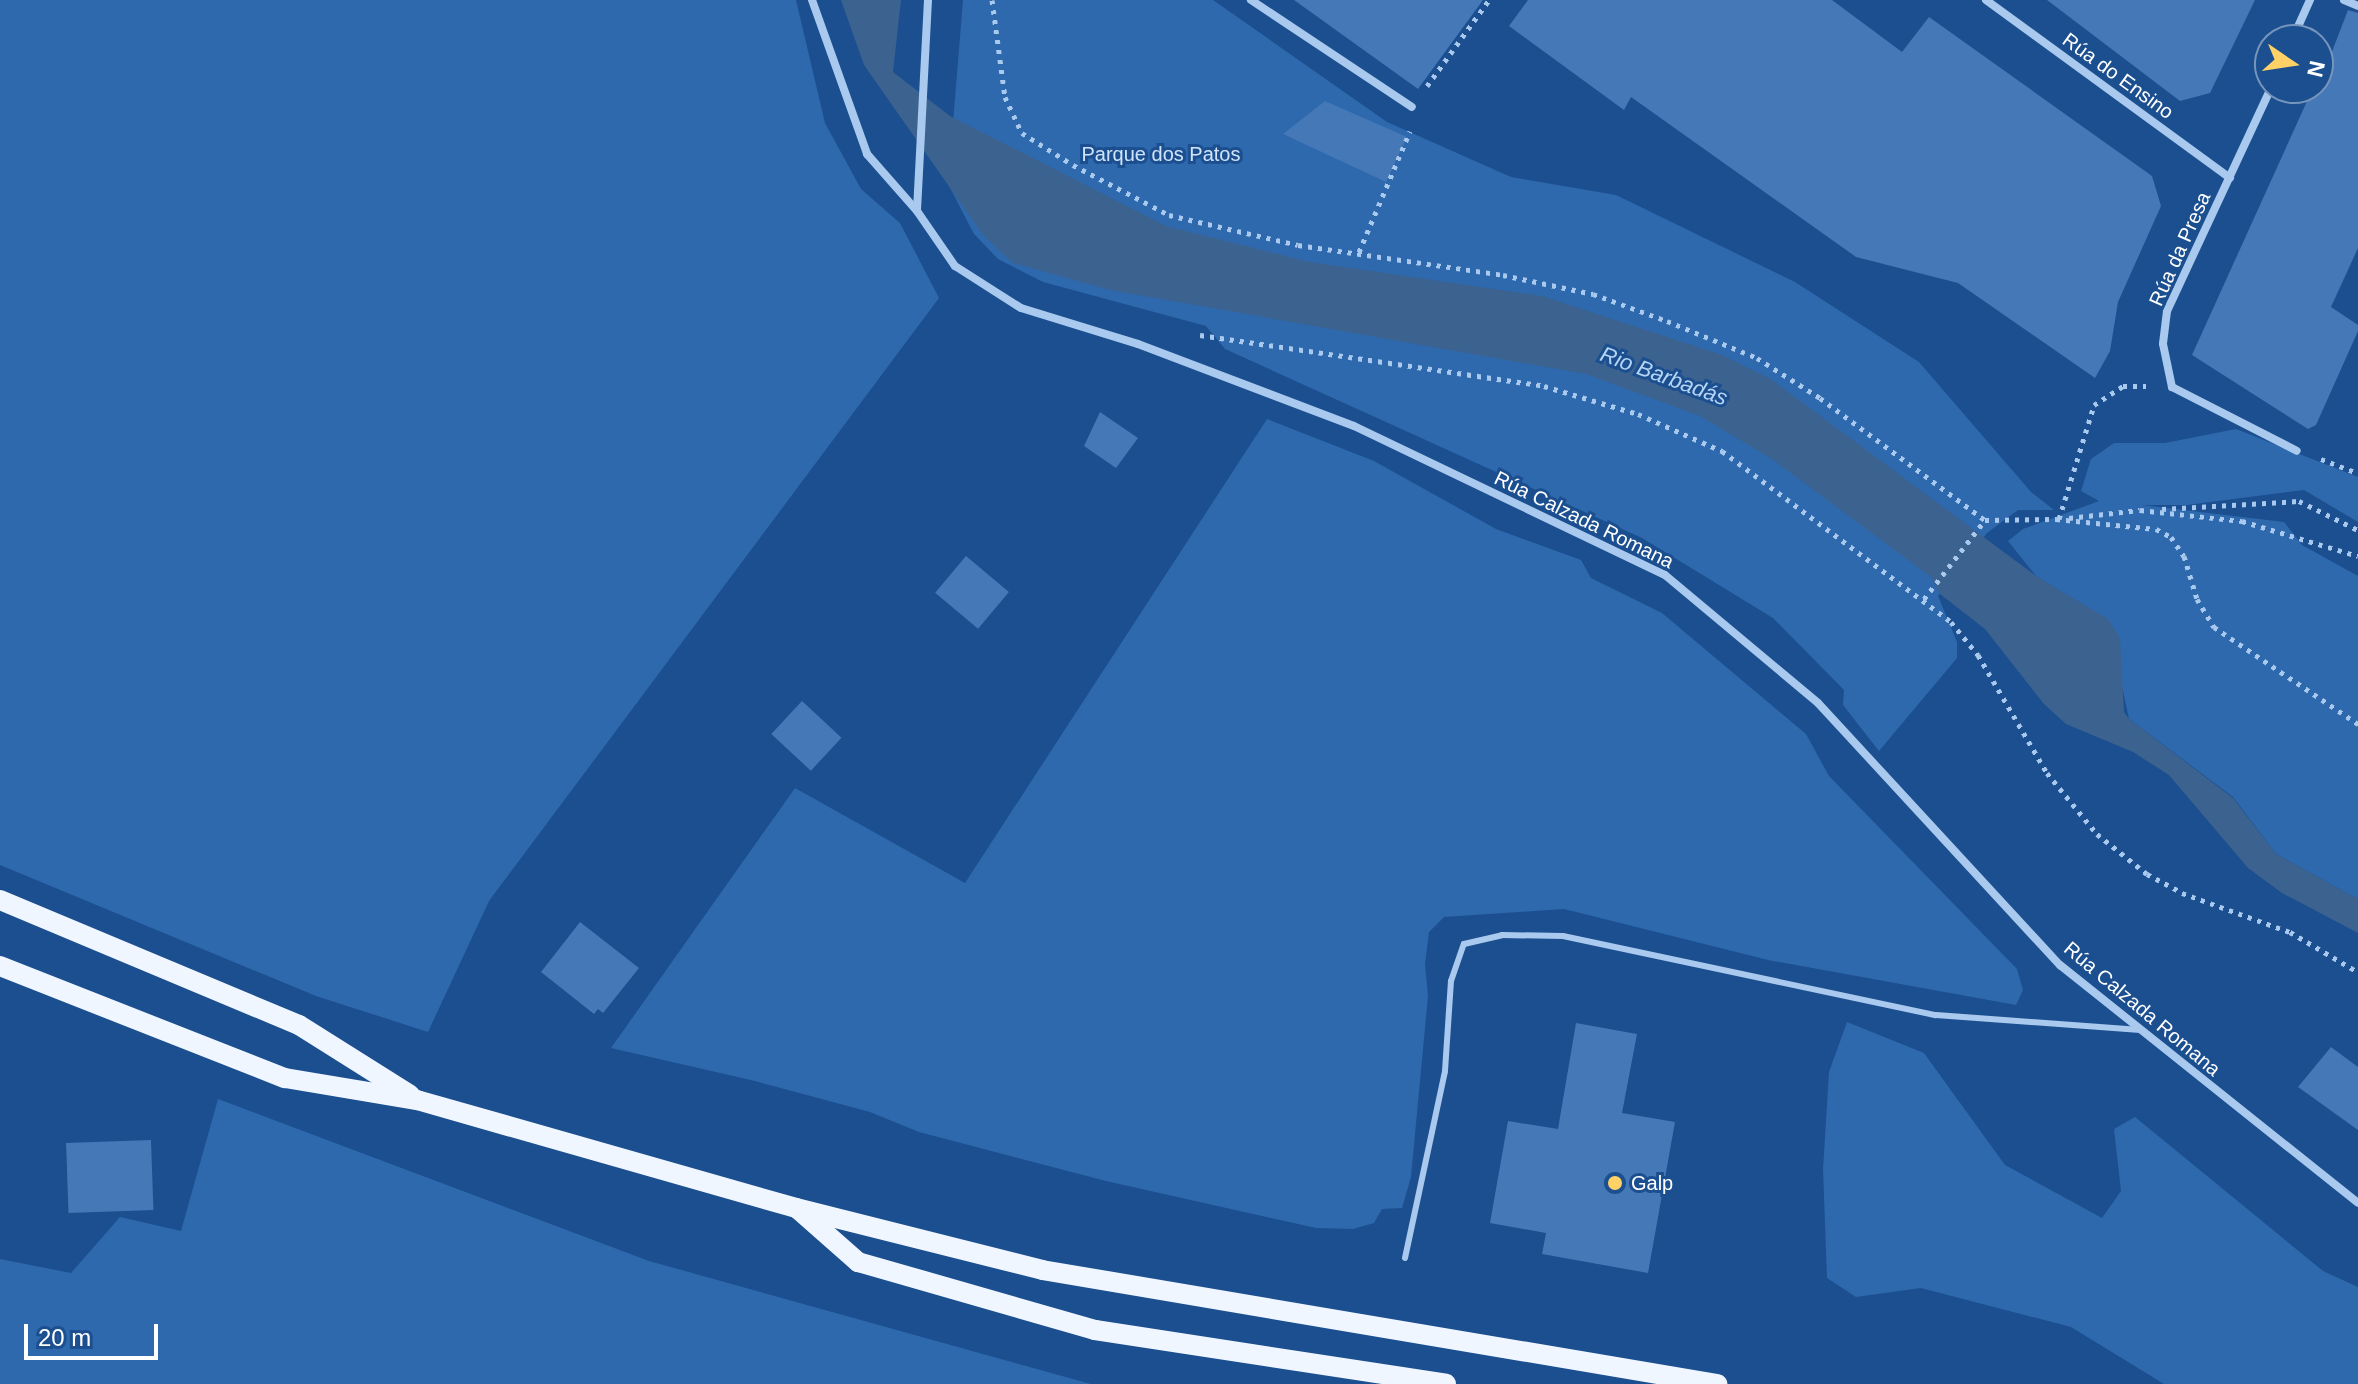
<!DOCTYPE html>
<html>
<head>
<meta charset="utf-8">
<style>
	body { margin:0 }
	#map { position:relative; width:2358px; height:1384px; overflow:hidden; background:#1b4f8f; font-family:Helvetica,sans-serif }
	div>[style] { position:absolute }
	.green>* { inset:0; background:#2e69ad }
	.water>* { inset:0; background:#3c6290 }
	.building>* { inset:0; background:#4478b7; transform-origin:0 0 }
	.path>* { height:5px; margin-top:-2.5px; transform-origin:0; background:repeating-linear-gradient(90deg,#a9c9ee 0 4px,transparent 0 10px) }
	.service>* { height:6px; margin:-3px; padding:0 3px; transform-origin:3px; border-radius:3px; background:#a9c9ee }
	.minor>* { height:8px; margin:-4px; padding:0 4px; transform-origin:4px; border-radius:4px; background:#a9c9ee }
	.primary>* { height:20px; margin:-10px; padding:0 10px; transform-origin:10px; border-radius:10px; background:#f0f6ff }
	.dots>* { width:22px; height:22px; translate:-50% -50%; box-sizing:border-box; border:4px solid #1b4f8f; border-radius:50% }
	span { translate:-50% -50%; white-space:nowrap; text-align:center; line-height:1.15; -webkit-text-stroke:6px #1b4f8f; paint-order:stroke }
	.street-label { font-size:20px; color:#fff }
	.park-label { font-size:20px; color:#cfe3fa }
	.poi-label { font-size:20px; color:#fff }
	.left { translate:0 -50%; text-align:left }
	.water-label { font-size:22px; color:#b5d3f5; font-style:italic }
	.north { position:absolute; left:2254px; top:24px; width:80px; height:80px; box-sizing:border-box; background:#1b4f8f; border:2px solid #7695bc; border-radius:50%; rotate:103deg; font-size:22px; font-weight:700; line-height:32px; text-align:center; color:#fff }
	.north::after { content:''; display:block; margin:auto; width:28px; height:36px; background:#ffd166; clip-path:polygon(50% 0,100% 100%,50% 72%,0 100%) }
	.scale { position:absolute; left:24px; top:1324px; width:134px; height:36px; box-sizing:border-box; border:4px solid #fff; border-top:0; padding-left:10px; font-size:24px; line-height:28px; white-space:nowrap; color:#fff; -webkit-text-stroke:6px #1b4f8f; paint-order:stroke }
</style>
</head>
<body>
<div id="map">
	<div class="green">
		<div style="clip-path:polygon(0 0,796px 0,825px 123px,861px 189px,900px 223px,939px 298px,489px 901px,428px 1032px,316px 996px,0 865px)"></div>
		<div style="clip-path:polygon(963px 0,1213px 0,1387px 122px,1511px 177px,1616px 195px,1795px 282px,1919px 362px,2031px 492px,2054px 510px,2018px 510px,1987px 533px,1938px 596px,1957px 642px,1957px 658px,1879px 751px,1843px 705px,1844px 690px,1773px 618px,1642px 538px,1225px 349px,1206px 326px,1043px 282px,998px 259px,974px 234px,948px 184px)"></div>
		<div style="clip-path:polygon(1267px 419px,1374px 461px,1496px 529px,1581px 560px,1591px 578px,1662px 613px,1806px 734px,1829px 776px,2017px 969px,2023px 990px,2016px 1005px,1768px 960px,1564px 909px,1444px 917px,1429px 932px,1425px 964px,1428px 996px,1411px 1177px,1402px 1208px,1382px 1209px,1374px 1223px,1353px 1229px,1316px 1228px,1106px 1181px,919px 1132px,870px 1112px,755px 1081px,611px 1048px,795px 788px,965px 883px)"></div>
		<div style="clip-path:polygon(2236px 429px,2358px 477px,2358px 522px,2304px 490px,2187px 505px,2142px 505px,2284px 522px,2302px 545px,2358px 576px,2358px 899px,2276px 854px,2233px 797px,2129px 719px,2108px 620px,2036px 576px,2008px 541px,2023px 529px,2099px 501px,2081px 491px,2091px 459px,2114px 443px,2165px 443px)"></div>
		<div style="clip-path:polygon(1847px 1022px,1924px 1053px,2005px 1165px,2102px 1218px,2121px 1191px,2114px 1129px,2135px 1117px,2323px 1271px,2358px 1287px,2358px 1384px,2164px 1384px,2071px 1327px,1921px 1288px,1856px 1297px,1827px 1278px,1823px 1169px,1829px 1072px)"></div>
		<div style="clip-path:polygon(218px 1099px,649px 1261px,1091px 1384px,0 1384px,0 1259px,71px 1273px,120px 1217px,181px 1231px)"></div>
	</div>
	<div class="water">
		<div style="clip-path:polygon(841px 0,901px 0,893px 72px,950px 116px,1166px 226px,1310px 262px,1542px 296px,1722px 355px,1772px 380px,2036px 576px,2108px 619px,2120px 638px,2124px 712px,2129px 719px,2233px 798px,2276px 854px,2358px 899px,2358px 933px,2282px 893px,2248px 868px,2169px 775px,2133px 752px,2066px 724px,2044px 704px,1985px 629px,1940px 594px,1931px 577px,1772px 459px,1700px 416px,1586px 374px,1110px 290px,1013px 263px,983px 235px,864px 65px)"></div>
	</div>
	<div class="building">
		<div style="clip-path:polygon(1294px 0,1483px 0,1418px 89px)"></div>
		<div style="clip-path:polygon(1528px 0,1832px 0,1902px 52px,1929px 17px,2152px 176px,2161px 206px,2118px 302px,2110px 351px,2095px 378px,1958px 283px,1856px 257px,1631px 97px,1624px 110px,1509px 26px)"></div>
		<div style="clip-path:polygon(2047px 0,2255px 0,2210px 93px,2180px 101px)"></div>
		<div style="clip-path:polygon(2348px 10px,2358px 13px,2358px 248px,2331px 307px,2358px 325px,2358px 331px,2316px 425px,2308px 429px,2192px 355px,2313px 88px,2318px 88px)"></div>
		<div style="clip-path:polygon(1325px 101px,1407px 137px,1386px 182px,1283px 134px)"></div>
		<div style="clip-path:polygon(1100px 412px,1138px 438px,1116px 468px,1084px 446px)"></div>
		<div style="left:966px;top:556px;width:56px;height:48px;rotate:40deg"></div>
		<div style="left:802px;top:701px;width:54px;height:45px;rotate:43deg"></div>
		<div style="clip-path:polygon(580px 922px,639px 968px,603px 1013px,598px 1009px,594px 1014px,541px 972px)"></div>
		<div style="clip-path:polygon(1576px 1023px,1637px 1034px,1622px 1113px,1675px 1122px,1648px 1273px,1542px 1254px,1546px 1233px,1490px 1223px,1508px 1121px,1558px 1129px)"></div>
		<div style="clip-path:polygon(2331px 1047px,2358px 1067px,2358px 1130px,2298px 1087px)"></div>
		<div style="left:151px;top:1140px;width:70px;height:85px;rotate:88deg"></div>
	</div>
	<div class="path">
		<div style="left:992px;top:0;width:98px;rotate:82.4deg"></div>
		<div style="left:1005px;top:97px;width:40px;rotate:65deg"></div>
		<div style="left:1022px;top:133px;width:60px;rotate:32.1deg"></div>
		<div style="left:1073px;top:165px;width:108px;rotate:27.5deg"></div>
		<div style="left:1169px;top:215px;width:132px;rotate:13.1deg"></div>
		<div style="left:1298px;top:245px;width:207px;rotate:8.3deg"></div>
		<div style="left:1503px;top:275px;width:92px;rotate:11.9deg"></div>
		<div style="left:1593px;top:294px;width:79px;rotate:20deg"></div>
		<div style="left:1667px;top:321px;width:97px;rotate:22.3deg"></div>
		<div style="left:1757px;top:358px;width:75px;rotate:32.4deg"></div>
		<div style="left:1820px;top:398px;width:205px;rotate:36.5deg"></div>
		<div style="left:1985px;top:520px;width:71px;rotate:-0.8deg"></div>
		<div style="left:2056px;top:519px;width:100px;rotate:5.7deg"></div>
		<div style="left:2156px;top:529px;width:17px;rotate:28deg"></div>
		<div style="left:2171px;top:537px;width:23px;rotate:56deg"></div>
		<div style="left:2184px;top:556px;width:45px;rotate:73.2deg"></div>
		<div style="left:2197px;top:599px;width:33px;rotate:59deg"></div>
		<div style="left:2214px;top:627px;width:174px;rotate:34deg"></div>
		<div style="left:1427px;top:86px;width:106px;rotate:-54.2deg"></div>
		<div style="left:1359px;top:252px;width:131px;rotate:-67.1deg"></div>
		<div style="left:1200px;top:335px;width:348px;rotate:8.4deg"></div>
		<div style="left:1544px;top:386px;width:98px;rotate:16.6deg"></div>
		<div style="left:1638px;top:414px;width:92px;rotate:23.8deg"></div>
		<div style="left:1722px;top:451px;width:286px;rotate:36.7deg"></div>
		<div style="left:1951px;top:622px;width:43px;rotate:50.7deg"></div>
		<div style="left:1978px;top:655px;width:137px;rotate:59.7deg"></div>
		<div style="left:2047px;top:773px;width:79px;rotate:50.7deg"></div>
		<div style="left:2097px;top:834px;width:64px;rotate:38.7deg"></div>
		<div style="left:2147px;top:874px;width:40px;rotate:28deg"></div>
		<div style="left:2182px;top:893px;width:115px;rotate:19.9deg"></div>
		<div style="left:2290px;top:932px;width:79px;rotate:30.5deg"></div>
		<div style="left:2321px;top:459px;width:40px;rotate:21deg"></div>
		<div style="left:2162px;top:509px;width:137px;rotate:-3.3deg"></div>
		<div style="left:2299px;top:501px;width:66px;rotate:26.2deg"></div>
		<div style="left:2069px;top:518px;width:71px;rotate:-6.4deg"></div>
		<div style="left:2140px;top:510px;width:103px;rotate:6.2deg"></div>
		<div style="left:2242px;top:521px;width:121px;rotate:16.8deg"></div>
		<div style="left:2059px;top:519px;width:119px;rotate:-72.9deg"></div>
		<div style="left:2094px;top:405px;width:35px;rotate:-33deg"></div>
		<div style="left:2123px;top:386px;width:23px"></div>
		<div style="left:1924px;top:599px;width:100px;rotate:-52.3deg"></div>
	</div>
	<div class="service">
		<div style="left:1405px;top:1258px;width:191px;rotate:-77.9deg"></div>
		<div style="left:1445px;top:1071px;width:90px;rotate:-86.2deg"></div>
		<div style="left:1451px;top:981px;width:39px;rotate:-71deg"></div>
		<div style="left:1464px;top:944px;width:39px;rotate:-13deg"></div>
		<div style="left:1502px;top:935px;width:61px;rotate:0.9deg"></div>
		<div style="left:1563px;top:936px;width:381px;rotate:12deg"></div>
		<div style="left:1936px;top:1015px;width:205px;rotate:4.2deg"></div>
	</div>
	<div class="minor">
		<div style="left:812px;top:0;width:164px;rotate:70.3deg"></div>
		<div style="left:867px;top:154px;width:76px;rotate:48.7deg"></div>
		<div style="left:917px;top:211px;width:67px;rotate:55.4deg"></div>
		<div style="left:955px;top:266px;width:78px;rotate:32.5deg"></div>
		<div style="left:1021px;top:308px;width:122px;rotate:17.1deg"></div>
		<div style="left:1138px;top:344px;width:231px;rotate:20.8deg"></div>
		<div style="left:1354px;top:426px;width:345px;rotate:25.6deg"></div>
		<div style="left:1665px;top:575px;width:199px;rotate:39.9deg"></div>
		<div style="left:1818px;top:703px;width:357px;rotate:47.3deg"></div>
		<div style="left:2060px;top:965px;width:381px;rotate:38.6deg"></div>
		<div style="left:1251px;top:0;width:193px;rotate:33.6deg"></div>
		<div style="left:1986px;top:0;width:302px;rotate:36.1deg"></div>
		<div style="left:2344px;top:0;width:15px;rotate:23deg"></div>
		<div style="left:2292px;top:40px;width:44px;rotate:-65.8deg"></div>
		<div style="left:2271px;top:88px;width:246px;rotate:115deg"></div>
		<div style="left:2167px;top:311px;width:33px;rotate:97deg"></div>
		<div style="left:2163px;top:344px;width:44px;rotate:78.2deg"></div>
		<div style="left:2172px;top:387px;width:140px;rotate:27.1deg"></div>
		<div style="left:917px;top:210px;width:210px;rotate:-87deg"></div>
	</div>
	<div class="primary">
		<div style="left:0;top:900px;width:324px;rotate:22.7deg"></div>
		<div style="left:299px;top:1025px;width:131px;rotate:32.2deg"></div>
		<div style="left:0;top:966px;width:306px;rotate:21.5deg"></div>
		<div style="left:285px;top:1078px;width:134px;rotate:9.5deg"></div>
		<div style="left:417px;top:1100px;width:394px;rotate:15.9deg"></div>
		<div style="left:796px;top:1208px;width:254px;rotate:14.1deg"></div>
		<div style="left:1042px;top:1270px;width:685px;rotate:9.59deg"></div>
		<div style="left:799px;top:1210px;width:79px;rotate:41.4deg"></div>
		<div style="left:858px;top:1262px;width:247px;rotate:16deg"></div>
		<div style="left:1095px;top:1330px;width:355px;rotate:8.7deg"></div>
	</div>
	<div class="dots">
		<div style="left:1615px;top:1183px;background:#ffd166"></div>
	</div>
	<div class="street-label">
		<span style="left:2118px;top:76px;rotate:36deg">Rúa do Ensino</span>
		<span style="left:2180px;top:249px;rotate:-66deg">Rúa da Presa</span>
		<span style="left:1584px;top:520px;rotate:26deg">Rúa Calzada Romana</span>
		<span style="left:2142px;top:1009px;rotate:40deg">Rúa Calzada Romana</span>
	</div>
	<div class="park-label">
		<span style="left:1161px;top:154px">Parque dos Patos</span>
	</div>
	<div class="poi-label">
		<span class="left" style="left:1631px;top:1183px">Galp</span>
	</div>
	<div class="water-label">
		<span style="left:1664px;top:376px;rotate:20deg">Rio Barbadás</span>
	</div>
	<div class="north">N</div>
	<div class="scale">20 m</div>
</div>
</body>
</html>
